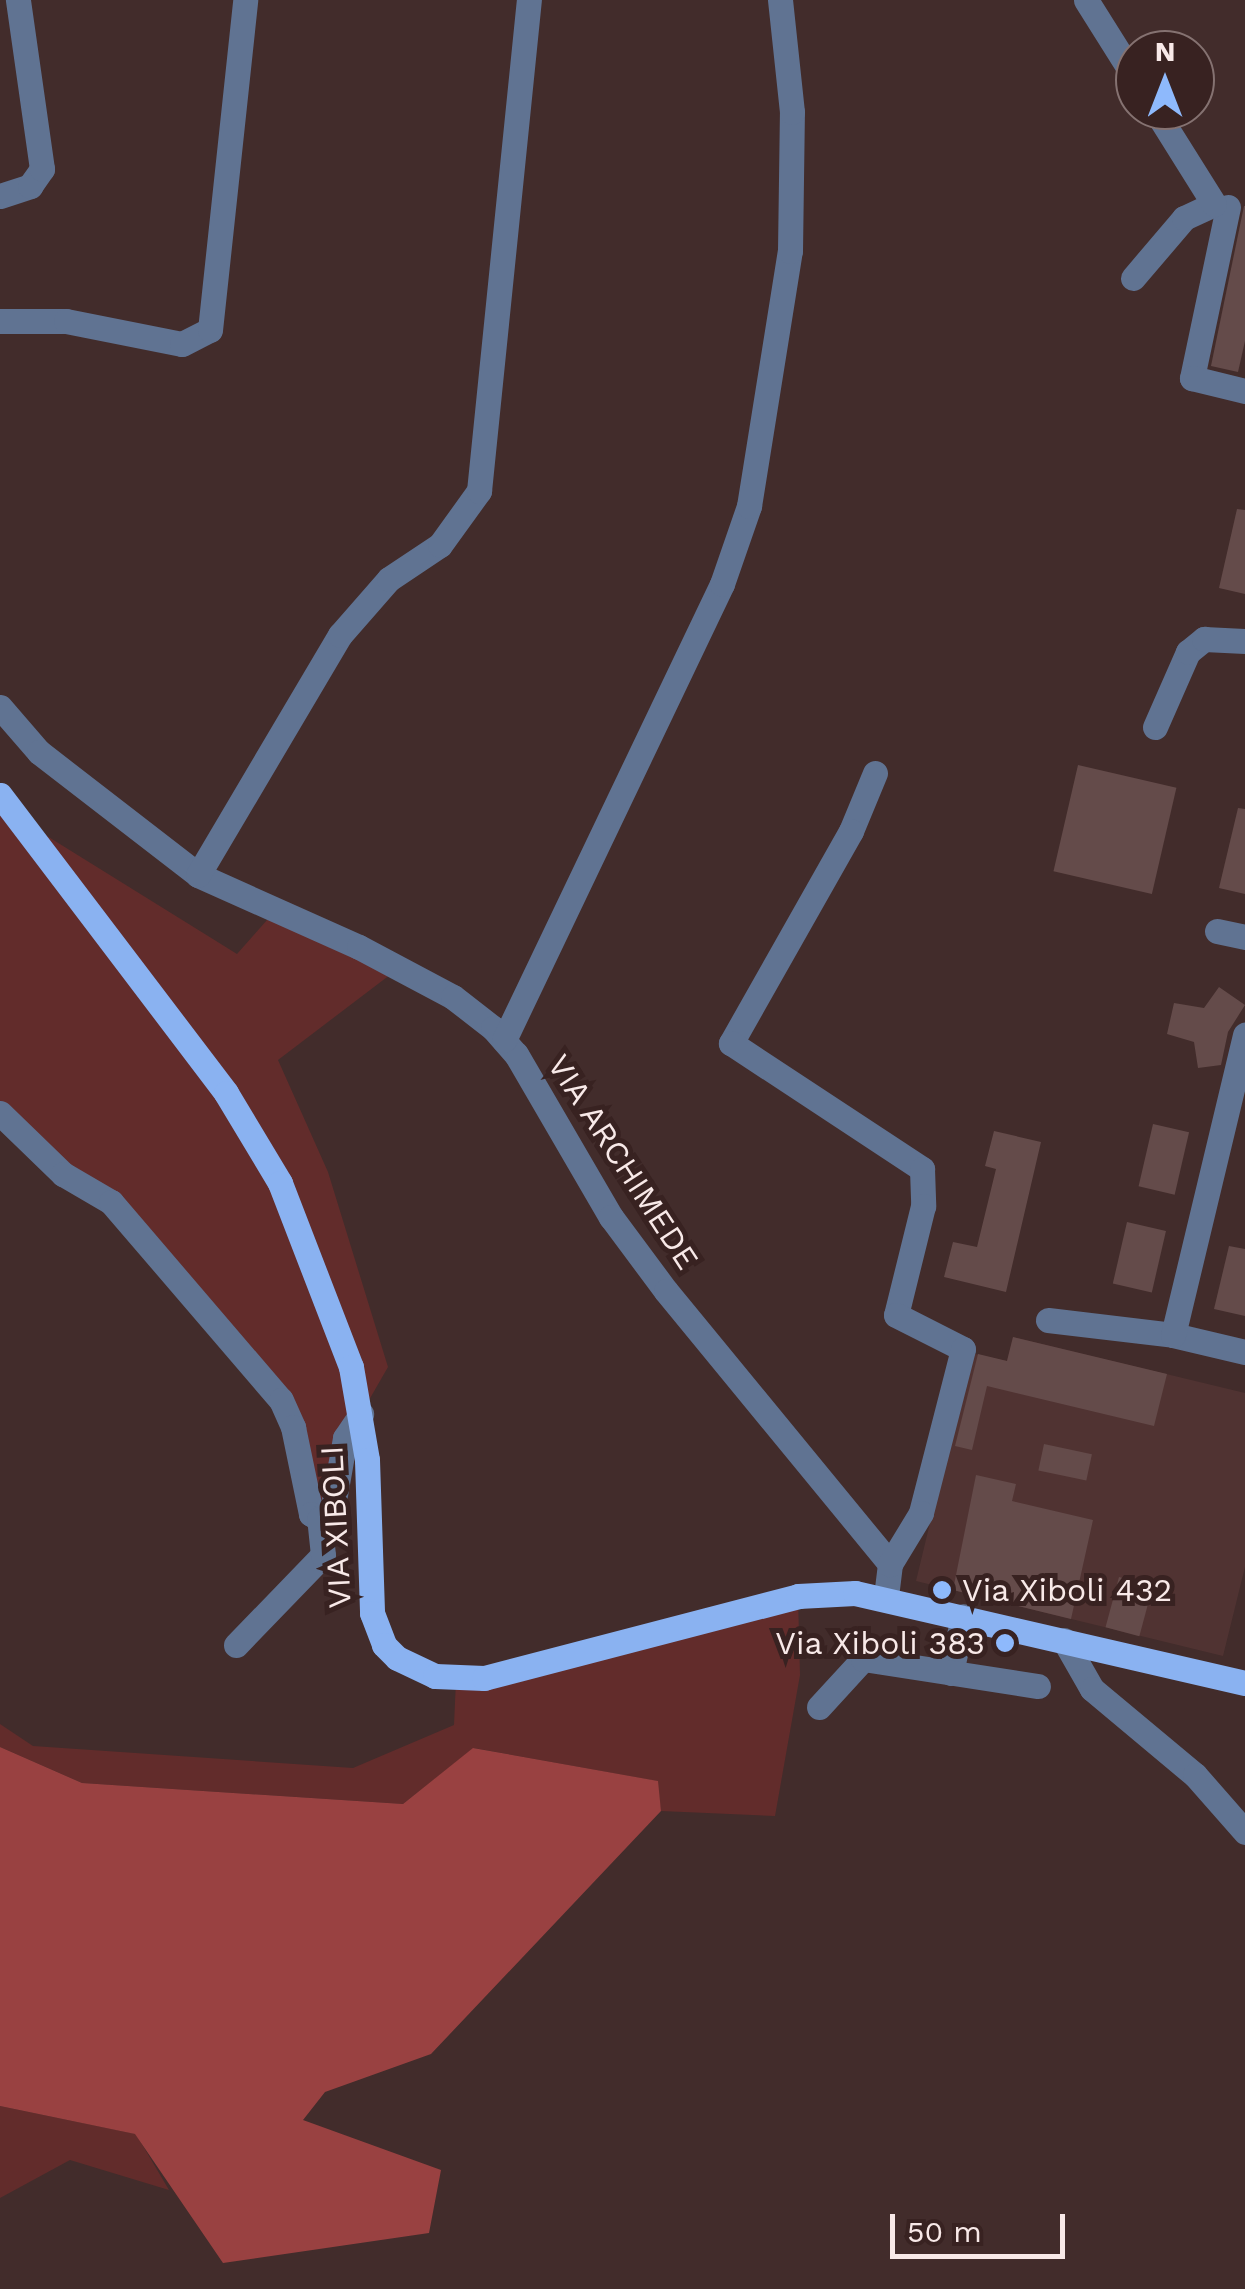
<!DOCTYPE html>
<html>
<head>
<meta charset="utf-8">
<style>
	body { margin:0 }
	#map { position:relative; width:1245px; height:2289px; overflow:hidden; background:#422c2b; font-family:"Work Sans",sans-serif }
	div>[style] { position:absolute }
	.built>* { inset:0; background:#503332 }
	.green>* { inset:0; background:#622c2b }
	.forest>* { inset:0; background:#994141 }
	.building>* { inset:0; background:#644b4a; transform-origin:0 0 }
	.minor>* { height:25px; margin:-12.5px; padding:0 12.5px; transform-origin:12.5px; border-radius:12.5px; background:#607392 }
	.major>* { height:25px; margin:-12.5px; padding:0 12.5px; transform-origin:12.5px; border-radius:12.5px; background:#8ab2f1 }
	.dots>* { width:28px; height:28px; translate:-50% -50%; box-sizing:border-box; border:5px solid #382221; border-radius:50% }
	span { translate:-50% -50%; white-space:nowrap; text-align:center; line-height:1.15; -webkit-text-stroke:10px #382221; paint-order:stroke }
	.street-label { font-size:32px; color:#f8e9e8 }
	.poi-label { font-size:32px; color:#f8e9e8 }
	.left { translate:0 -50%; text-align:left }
	.right { translate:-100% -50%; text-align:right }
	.north { position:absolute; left:1115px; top:30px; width:100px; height:100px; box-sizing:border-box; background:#382221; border:2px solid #857271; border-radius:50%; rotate:0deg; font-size:28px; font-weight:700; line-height:40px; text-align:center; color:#f8e9e8 }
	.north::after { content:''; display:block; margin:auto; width:35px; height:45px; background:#8eb9fc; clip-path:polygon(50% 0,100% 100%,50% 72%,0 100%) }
	.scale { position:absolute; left:890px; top:2214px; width:175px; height:45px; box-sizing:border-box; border:5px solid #f8e9e8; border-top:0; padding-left:12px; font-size:30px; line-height:35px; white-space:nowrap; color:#f8e9e8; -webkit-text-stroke:8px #382221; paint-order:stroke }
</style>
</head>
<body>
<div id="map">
	<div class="built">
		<div style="clip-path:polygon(1013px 1337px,1245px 1393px,1245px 1567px,1223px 1656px,916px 1581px,971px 1353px,1007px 1361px)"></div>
	</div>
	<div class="green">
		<div style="clip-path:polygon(0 795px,18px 818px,237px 954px,275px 911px,399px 968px,278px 1060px,328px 1172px,388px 1367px,361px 1414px,327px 1516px,293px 1427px,111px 1202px,0 1113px)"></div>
		<div style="clip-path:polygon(798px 1596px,800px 1675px,775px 1816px,661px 1811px,657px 1781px,474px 1748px,403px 1804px,82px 1783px,0 1747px,0 1724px,33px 1746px,353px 1768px,454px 1725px,456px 1680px)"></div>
		<div style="clip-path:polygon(0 2106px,136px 2134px,169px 2190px,70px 2160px,0 2198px)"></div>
	</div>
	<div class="forest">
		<div style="clip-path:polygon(0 1747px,82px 1783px,403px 1804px,473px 1748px,658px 1781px,661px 1811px,431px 2054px,325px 2092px,303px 2120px,441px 2170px,429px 2233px,223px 2263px,135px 2134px,0 2106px)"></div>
	</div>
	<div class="building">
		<div style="clip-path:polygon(1244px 206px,1245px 206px,1245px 341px,1238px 372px,1211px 366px)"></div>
		<div style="clip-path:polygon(1237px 509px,1245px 510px,1245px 594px,1219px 588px)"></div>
		<div style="left:1078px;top:765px;width:101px;height:109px;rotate:13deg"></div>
		<div style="clip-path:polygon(1238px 808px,1245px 809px,1245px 894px,1219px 888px)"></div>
		<div style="clip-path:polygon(1219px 987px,1245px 1005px,1228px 1032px,1221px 1065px,1198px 1068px,1194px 1042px,1167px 1034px,1174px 1003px,1204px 1008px)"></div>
		<div style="left:1153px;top:1124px;width:37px;height:64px;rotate:13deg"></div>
		<div style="clip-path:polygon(994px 1131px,1041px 1142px,1006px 1292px,944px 1277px,953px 1242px,977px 1247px,996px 1169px,985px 1166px)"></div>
		<div style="left:1127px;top:1222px;width:40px;height:63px;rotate:13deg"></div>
		<div style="clip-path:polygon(1229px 1246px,1245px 1249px,1245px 1316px,1214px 1309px)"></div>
		<div style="clip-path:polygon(1013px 1337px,1167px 1374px,1154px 1426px,987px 1386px,972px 1450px,955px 1446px,978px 1354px,1007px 1361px)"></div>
		<div style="left:1044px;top:1444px;width:49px;height:27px;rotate:12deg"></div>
		<div style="clip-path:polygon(976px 1475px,1016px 1484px,1012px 1501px,1093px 1520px,1071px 1619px,953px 1590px)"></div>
		<div style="left:1119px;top:1577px;width:35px;height:52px;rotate:15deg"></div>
	</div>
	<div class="minor">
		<div style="left:1086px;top:0;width:92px;rotate:57.9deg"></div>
		<div style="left:0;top:196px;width:32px;rotate:-18deg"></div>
		<div style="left:30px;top:186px;width:21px;rotate:-55deg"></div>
		<div style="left:42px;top:169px;width:171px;rotate:-98.1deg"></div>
		<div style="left:1228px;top:207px;width:175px;rotate:101.9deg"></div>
		<div style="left:1192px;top:378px;width:55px;rotate:13.8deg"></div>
		<div style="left:1133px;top:278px;width:79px;rotate:-49.6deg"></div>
		<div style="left:1184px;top:218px;width:33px;rotate:-25deg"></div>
		<div style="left:1214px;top:204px;width:111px;rotate:-122.1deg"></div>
		<div style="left:0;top:321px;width:66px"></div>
		<div style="left:66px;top:321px;width:118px;rotate:11.2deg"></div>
		<div style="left:182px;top:344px;width:31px;rotate:-27deg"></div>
		<div style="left:210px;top:330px;width:332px;rotate:-83.9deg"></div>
		<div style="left:0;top:707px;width:60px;rotate:49.1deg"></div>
		<div style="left:39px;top:752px;width:201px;rotate:37.7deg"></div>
		<div style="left:198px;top:875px;width:176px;rotate:24.1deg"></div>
		<div style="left:359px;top:947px;width:106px;rotate:28deg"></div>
		<div style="left:453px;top:997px;width:51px;rotate:37.8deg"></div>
		<div style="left:493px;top:1028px;width:35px;rotate:49deg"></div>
		<div style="left:516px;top:1054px;width:189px;rotate:59.8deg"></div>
		<div style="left:611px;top:1217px;width:92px;rotate:53.4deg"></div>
		<div style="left:666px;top:1291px;width:353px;rotate:50.6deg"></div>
		<div style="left:890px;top:1564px;width:33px;rotate:97deg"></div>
		<div style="left:1155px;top:727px;width:82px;rotate:-66.3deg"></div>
		<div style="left:1188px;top:652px;width:21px;rotate:-39deg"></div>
		<div style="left:1204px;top:639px;width:41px;rotate:2.8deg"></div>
		<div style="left:875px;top:773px;width:63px;rotate:112.5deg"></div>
		<div style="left:851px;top:831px;width:244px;rotate:119.5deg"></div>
		<div style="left:731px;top:1043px;width:229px;rotate:33.4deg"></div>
		<div style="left:922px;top:1169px;width:37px;rotate:88deg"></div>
		<div style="left:923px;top:1206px;width:112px;rotate:103.9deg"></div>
		<div style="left:896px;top:1315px;width:75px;rotate:26.9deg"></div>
		<div style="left:963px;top:1349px;width:169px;rotate:104.4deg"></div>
		<div style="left:921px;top:1513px;width:60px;rotate:121.3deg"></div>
		<div style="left:198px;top:875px;width:279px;rotate:-59.4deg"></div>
		<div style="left:340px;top:635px;width:74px;rotate:-48.8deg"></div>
		<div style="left:389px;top:579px;width:61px;rotate:-33.7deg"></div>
		<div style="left:440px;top:545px;width:67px;rotate:-54.2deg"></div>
		<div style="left:479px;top:491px;width:494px;rotate:-84.2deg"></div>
		<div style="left:1217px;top:931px;width:29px;rotate:12deg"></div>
		<div style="left:504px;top:1040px;width:505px;rotate:-64.45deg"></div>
		<div style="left:722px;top:584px;width:83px;rotate:-70.9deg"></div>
		<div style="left:749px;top:506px;width:258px;rotate:-80.9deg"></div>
		<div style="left:790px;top:251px;width:139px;rotate:-89.2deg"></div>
		<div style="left:792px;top:112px;width:113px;rotate:-96.1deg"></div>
		<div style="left:0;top:1113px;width:88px;rotate:44.1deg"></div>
		<div style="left:63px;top:1174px;width:56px;rotate:30.3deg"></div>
		<div style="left:111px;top:1202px;width:261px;rotate:49.4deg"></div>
		<div style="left:281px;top:1400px;width:30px;rotate:66deg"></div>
		<div style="left:293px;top:1427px;width:89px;rotate:78.3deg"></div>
		<div style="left:311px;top:1514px;width:9px;rotate:32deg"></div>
		<div style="left:319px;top:1519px;width:19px;rotate:-43deg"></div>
		<div style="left:333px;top:1506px;width:69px;rotate:-80deg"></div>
		<div style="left:345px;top:1438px;width:29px;rotate:-56deg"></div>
		<div style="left:1048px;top:1320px;width:126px;rotate:6.8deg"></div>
		<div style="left:1173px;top:1335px;width:74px;rotate:13.3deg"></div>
		<div style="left:1173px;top:1335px;width:309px;rotate:-76.5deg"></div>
		<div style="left:1064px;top:1640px;width:56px;rotate:60.3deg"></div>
		<div style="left:1092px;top:1689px;width:134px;rotate:39.9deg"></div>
		<div style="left:1195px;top:1775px;width:76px;rotate:48.7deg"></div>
		<div style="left:236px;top:1645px;width:125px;rotate:-46deg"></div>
		<div style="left:323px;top:1555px;width:36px;rotate:-96deg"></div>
		<div style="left:951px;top:1673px;width:58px;rotate:-78.1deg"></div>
		<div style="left:819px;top:1707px;width:65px;rotate:-47.5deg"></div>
		<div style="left:863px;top:1659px;width:177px;rotate:8.8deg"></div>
	</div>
	<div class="major">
		<div style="left:0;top:795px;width:374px;rotate:52.8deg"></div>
		<div style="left:226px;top:1093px;width:105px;rotate:59deg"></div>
		<div style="left:280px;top:1183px;width:197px;rotate:68.9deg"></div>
		<div style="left:351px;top:1367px;width:94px;rotate:80.2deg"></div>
		<div style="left:367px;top:1460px;width:153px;rotate:88.1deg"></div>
		<div style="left:372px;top:1613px;width:34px;rotate:69deg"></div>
		<div style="left:384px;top:1645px;width:18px;rotate:45deg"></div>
		<div style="left:397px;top:1658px;width:42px;rotate:25.3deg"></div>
		<div style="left:435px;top:1676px;width:49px;rotate:2.3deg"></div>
		<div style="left:484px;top:1678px;width:325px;rotate:-14.6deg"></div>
		<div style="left:798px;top:1596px;width:57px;rotate:-3deg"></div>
		<div style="left:855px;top:1593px;width:400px;rotate:13deg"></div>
	</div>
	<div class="dots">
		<div style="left:942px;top:1590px;background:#8eb9fc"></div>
		<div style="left:1005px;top:1643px;background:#8eb9fc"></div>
	</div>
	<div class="street-label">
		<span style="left:623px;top:1162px;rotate:57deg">VIA ARCHIMEDE</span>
		<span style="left:336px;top:1527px;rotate:-93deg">VIA XIBOLI</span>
	</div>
	<div class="poi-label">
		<span class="left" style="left:962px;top:1590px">Via Xiboli 432</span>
		<span class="right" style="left:985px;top:1643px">Via Xiboli 383</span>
	</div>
	<div class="north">N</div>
	<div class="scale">50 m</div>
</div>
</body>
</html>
